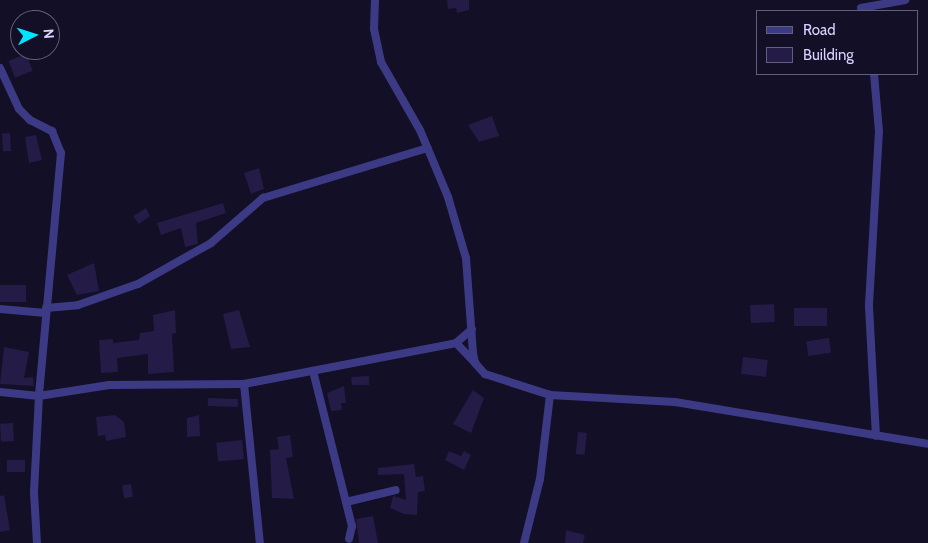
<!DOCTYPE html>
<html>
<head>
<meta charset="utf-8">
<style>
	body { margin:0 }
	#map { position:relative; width:928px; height:543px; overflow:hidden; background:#130f26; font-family:Cabin,sans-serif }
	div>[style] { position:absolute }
	.building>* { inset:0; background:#241b47; transform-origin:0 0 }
	.street>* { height:8px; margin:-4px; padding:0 4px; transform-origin:4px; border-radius:4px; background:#3d3a85 }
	span { translate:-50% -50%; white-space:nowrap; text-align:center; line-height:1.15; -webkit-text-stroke:4px #130f26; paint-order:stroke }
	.legend { position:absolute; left:756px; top:10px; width:162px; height:65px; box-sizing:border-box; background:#130f26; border:1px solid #625e7d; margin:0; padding:6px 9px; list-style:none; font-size:15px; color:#d9d4ff }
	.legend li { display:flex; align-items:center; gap:10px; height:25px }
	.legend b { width:25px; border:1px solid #625e7d }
	.north { position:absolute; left:10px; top:10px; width:50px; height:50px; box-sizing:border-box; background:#130f26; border:1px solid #625e7d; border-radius:50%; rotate:85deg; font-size:14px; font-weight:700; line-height:20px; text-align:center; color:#d9d4ff }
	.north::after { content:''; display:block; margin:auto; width:18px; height:22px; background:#00e5ff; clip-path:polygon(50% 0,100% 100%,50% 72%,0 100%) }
</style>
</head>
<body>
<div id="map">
	<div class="building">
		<div style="clip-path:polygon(447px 0,469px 0,469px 10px,457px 13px,456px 8px,448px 9px)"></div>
		<div style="left:26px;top:54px;width:18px;height:19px;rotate:68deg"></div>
		<div style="clip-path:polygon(492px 116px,499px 136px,479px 142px,468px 125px)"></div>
		<div style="left:10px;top:133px;width:18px;height:8px;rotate:87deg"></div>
		<div style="clip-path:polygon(36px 135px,42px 160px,29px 163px,25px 137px)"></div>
		<div style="clip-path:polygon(259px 168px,264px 189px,251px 194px,244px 173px)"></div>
		<div style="clip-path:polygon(223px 203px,226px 213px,196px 223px,198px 244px,185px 247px,181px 228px,161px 235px,157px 223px)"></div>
		<div style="clip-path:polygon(146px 208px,150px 216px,139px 224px,133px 216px)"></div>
		<div style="clip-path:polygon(94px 263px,99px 291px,77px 295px,67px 275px)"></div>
		<div style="left:0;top:285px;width:26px;height:17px"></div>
		<div style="left:774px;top:304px;width:18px;height:24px;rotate:87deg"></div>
		<div style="left:794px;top:308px;width:33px;height:18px"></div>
		<div style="clip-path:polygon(175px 310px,176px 333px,172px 334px,174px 372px,148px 374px,148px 354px,117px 358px,118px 372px,101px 373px,99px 340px,113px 339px,113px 343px,139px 340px,140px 333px,154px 331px,153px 315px)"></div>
		<div style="clip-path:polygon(239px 310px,250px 347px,231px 349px,223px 314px)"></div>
		<div style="left:829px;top:338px;width:15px;height:23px;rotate:82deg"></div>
		<div style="clip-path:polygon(4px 347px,29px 352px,24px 378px,33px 377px,34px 386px,0 384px)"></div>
		<div style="left:743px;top:357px;width:25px;height:17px;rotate:7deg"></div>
		<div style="clip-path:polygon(369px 376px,369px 385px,352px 385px,351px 377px)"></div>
		<div style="clip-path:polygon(344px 386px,346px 403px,341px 403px,342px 410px,331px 411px,327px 393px)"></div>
		<div style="clip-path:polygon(473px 390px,484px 398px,471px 433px,453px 424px)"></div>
		<div style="left:208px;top:398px;width:30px;height:8px;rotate:2deg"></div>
		<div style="clip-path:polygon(115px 415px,124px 422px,126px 437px,106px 441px,105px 435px,98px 436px,96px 417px)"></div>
		<div style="clip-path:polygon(199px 415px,200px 436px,187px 437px,187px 418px)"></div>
		<div style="left:13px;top:423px;width:18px;height:13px;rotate:87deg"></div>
		<div style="left:578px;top:432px;width:9px;height:22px;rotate:6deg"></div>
		<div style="clip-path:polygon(290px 435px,293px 457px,286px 458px,294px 499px,272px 498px,270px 450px,279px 449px,277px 437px)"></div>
		<div style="left:242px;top:440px;width:19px;height:26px;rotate:84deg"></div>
		<div style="clip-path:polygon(449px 451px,461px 456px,464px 451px,471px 455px,464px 470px,445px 460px)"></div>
		<div style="left:7px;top:460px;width:18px;height:12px"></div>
		<div style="clip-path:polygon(414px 464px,416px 477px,423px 476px,425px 491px,418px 492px,417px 515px,404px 514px,390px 508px,393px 496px,406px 500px,404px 474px,378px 475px,378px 468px)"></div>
		<div style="left:131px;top:484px;width:13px;height:9px;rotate:81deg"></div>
		<div style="clip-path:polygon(4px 495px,10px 530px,0 532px,0 496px)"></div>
		<div style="clip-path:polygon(373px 516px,378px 543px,359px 543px,356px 519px)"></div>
		<div style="clip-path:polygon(566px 530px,585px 535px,583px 543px,565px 543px)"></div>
	</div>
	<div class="street">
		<div style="left:375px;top:0;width:29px;rotate:92deg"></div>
		<div style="left:374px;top:29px;width:34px;rotate:78deg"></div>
		<div style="left:381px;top:62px;width:78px;rotate:60.2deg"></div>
		<div style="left:420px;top:130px;width:73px;rotate:67.3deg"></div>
		<div style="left:448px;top:197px;width:64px;rotate:73.6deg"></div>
		<div style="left:466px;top:258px;width:95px;rotate:85.8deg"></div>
		<div style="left:473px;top:353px;width:10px;rotate:79deg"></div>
		<div style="left:475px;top:363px;width:15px;rotate:48deg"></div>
		<div style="left:485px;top:374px;width:68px;rotate:17.9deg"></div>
		<div style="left:550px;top:395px;width:125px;rotate:3.2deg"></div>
		<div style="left:675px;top:402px;width:256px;rotate:9.4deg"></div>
		<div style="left:861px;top:8px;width:45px;rotate:-10.3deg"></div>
		<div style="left:0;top:68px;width:45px;rotate:65.1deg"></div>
		<div style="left:19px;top:109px;width:16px;rotate:45deg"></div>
		<div style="left:30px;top:120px;width:25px;rotate:27deg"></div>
		<div style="left:52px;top:131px;width:24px;rotate:68deg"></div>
		<div style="left:61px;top:153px;width:244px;rotate:95.2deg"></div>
		<div style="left:39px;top:396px;width:97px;rotate:93deg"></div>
		<div style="left:34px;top:493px;width:50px;rotate:86.6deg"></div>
		<div style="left:874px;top:74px;width:57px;rotate:85deg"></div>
		<div style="left:879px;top:131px;width:176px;rotate:93.3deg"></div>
		<div style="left:869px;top:307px;width:129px;rotate:86.9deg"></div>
		<div style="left:46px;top:308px;width:32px;rotate:-5deg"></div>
		<div style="left:78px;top:305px;width:64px;rotate:-19.3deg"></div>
		<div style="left:138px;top:284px;width:84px;rotate:-29.3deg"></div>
		<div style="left:211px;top:243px;width:69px;rotate:-40.9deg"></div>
		<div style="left:263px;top:198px;width:172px;rotate:-16.9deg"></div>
		<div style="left:0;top:309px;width:46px;rotate:5deg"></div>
		<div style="left:456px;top:343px;width:28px;rotate:46deg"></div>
		<div style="left:313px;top:371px;width:160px;rotate:75.9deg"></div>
		<div style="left:352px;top:526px;width:13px;rotate:103deg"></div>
		<div style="left:244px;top:384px;width:160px;rotate:84.3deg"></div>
		<div style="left:0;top:392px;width:39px;rotate:6deg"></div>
		<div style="left:39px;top:396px;width:71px;rotate:-8.9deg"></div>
		<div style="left:109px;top:385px;width:135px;rotate:-0.4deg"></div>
		<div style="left:244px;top:384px;width:216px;rotate:-10.9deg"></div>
		<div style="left:456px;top:343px;width:21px;rotate:-41deg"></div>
		<div style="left:346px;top:502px;width:51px;rotate:-13.5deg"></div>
		<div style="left:524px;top:543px;width:66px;rotate:-76deg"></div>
		<div style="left:540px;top:479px;width:85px;rotate:-83.2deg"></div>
	</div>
	<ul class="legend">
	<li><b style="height:6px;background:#3d3a85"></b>Road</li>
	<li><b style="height:14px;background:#241b47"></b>Building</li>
	</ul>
	<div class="north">N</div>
</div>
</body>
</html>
